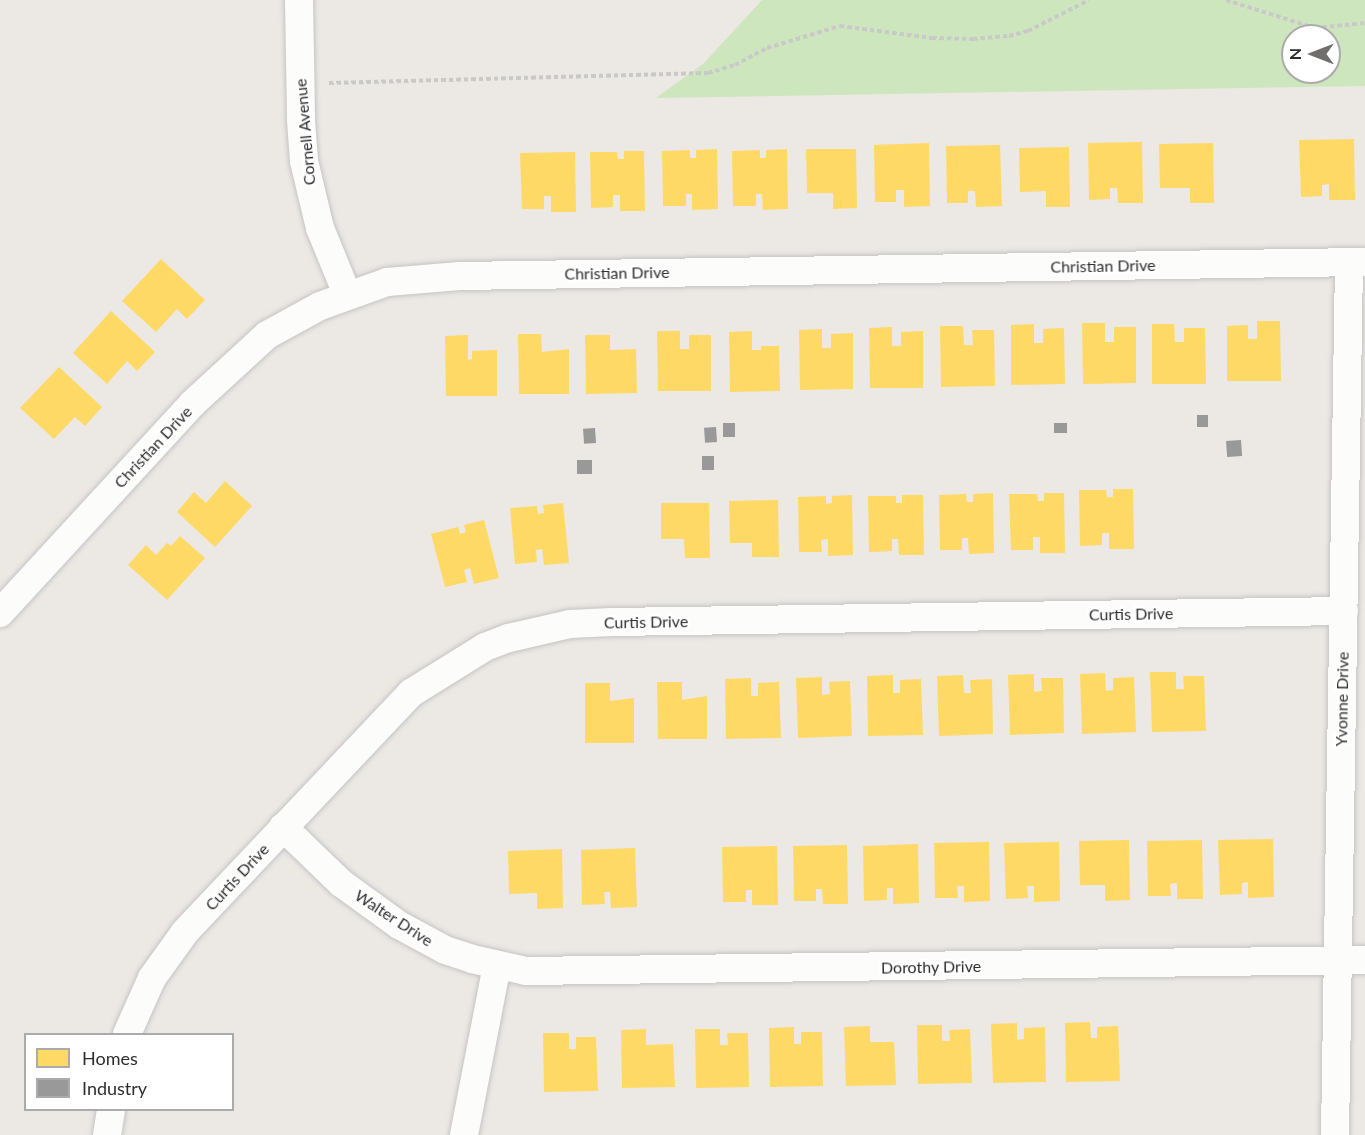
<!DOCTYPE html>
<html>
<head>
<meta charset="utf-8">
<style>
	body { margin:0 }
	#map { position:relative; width:1365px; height:1135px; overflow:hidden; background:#ece8e4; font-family:Lato,sans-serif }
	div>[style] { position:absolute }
	.green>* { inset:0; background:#cee6be }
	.homes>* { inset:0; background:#ffd966 }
	.industry>* { inset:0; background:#999; transform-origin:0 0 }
	.path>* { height:4px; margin-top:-2px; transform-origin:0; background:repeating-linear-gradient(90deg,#c9c9c8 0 4.5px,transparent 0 7.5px) }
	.roads { filter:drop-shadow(0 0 2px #c5c4c5) drop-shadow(0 0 2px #c5c4c5) }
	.street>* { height:28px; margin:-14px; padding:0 14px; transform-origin:14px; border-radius:14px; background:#fcfcfb }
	span { translate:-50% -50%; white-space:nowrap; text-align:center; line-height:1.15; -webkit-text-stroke:6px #fff; paint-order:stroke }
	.street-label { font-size:16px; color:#2e2e2e }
	.legend { position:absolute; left:24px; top:1033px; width:210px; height:78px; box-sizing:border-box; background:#fff; border:2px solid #ababab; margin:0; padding:8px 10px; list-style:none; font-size:18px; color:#2e2e2e }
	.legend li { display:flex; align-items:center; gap:12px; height:30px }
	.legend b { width:30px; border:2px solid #ababab }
	.north { position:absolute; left:1281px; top:24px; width:60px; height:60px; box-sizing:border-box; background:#fff; border:2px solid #ababab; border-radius:50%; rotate:270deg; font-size:16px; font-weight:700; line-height:24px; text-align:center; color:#2e2e2e }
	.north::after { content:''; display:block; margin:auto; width:21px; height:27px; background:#706f6e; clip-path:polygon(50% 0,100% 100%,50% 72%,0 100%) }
</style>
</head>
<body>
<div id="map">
	<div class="green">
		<div style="clip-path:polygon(evenodd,762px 0,1365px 0,1365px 86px,656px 98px,703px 64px,762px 0,1293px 36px,1329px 36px,1329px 72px,1293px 72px,1293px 36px)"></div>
	</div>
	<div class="homes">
		<div style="clip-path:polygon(1354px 139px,1355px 200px,1329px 200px,1329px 184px,1322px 185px,1322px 196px,1301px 197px,1299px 140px)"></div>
		<div style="clip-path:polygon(1142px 142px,1143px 203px,1118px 203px,1117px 188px,1110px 188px,1110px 199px,1089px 200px,1088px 143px)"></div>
		<div style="clip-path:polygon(929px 143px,930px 206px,904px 207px,904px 190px,896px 190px,896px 202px,875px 202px,874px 145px)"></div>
		<div style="clip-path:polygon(1213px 143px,1214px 203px,1190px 203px,1190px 188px,1160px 188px,1159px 144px)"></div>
		<div style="clip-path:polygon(1000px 145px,1002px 206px,976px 207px,975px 191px,968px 191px,968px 203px,947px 203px,946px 146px)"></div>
		<div style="clip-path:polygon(1069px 147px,1070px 207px,1046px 207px,1046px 191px,1020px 192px,1019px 148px)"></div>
		<div style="clip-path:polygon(717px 149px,718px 209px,692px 210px,692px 194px,686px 194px,686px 206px,663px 206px,662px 151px,690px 150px,690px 158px,696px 158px,696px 150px)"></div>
		<div style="clip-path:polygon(787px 149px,788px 209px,763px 210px,762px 194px,756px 194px,756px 206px,733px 206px,732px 151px,760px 150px,760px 158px,766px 158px,766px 150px)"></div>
		<div style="clip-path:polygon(806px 149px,856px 149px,857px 208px,833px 209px,833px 193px,807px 193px)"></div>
		<div style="clip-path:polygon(624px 151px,644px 151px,645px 211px,620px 211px,620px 195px,613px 195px,613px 207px,591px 208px,590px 152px,617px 152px,618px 159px,624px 159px)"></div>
		<div style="clip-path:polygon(575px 152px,576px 212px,551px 212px,551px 196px,544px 196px,544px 209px,522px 209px,520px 153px)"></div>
		<div style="clip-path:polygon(161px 259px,205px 300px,187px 319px,177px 309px,156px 332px,122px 301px)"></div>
		<div style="clip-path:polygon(111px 311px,155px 352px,137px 371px,127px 361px,107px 384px,73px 353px)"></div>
		<div style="clip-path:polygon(1257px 321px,1280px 321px,1281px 381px,1227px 381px,1227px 326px,1248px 325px,1248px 339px,1257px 339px)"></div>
		<div style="clip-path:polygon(1082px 323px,1105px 323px,1105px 342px,1114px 342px,1114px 327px,1136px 327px,1136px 383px,1083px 384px)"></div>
		<div style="clip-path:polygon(1034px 324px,1034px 343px,1043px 343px,1043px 329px,1064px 328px,1065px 384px,1011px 385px,1011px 325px)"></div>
		<div style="clip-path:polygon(1152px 324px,1174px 324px,1175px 342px,1184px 342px,1184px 328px,1205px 328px,1206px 384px,1152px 384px)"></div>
		<div style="clip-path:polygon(940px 326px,963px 326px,964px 345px,973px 345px,972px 330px,994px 330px,995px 386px,941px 387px)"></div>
		<div style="clip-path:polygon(892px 327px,892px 346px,901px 346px,901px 332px,923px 331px,923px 388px,870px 388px,869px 328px)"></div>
		<div style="clip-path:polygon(822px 329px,822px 348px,831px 348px,831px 334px,853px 333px,853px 389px,800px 390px,799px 330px)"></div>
		<div style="clip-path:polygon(657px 331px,680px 331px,680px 349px,689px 349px,689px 335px,711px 335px,711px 391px,658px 391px)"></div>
		<div style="clip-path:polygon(752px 331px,752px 350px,761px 350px,761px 346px,779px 346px,780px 391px,730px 392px,729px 332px)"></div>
		<div style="clip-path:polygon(518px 334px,541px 334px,542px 352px,569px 349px,569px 394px,519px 394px)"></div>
		<div style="clip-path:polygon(468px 335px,468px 360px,472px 359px,472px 351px,497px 350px,497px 396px,446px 396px,445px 336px)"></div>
		<div style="clip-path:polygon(585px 335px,610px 335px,610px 350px,636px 349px,637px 393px,586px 394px)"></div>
		<div style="clip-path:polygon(59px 367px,102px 407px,85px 426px,75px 417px,54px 439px,20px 408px)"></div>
		<div style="clip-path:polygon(225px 481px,252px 506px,215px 547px,177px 512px,194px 492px,206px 503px)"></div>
		<div style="clip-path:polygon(1113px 489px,1133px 489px,1134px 549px,1109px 549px,1109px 533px,1102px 533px,1102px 545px,1080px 546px,1079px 490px,1106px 490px,1107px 497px,1113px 497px)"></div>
		<div style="clip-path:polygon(993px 493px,994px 553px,969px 554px,968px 538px,962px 538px,962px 550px,940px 550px,939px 495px,966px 494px,967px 502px,973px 502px,973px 494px)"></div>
		<div style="clip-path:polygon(1044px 493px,1064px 493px,1065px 553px,1040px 553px,1040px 537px,1033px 537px,1033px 550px,1011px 550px,1009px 494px,1037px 494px,1038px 501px,1044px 501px)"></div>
		<div style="clip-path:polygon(852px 495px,853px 555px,828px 556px,828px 539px,821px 540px,822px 552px,799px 552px,798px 497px,826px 496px,826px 504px,832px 503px,832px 496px)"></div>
		<div style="clip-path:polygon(902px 495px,923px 495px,924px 555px,899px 555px,898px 539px,892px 539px,892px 551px,869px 552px,868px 496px,896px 496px,896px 503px,902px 503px)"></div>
		<div style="clip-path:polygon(778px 500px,779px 557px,752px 557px,752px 543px,730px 543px,729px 501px)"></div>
		<div style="clip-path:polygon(563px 503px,569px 563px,544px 565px,542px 549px,536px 550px,537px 562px,515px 564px,510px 508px,537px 506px,538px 514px,544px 513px,543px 505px)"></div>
		<div style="clip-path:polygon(661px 503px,709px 503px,710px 558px,685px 558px,684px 539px,661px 539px)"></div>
		<div style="clip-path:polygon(484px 520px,499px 578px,474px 584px,470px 568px,464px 570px,467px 582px,445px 587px,431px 534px,458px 527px,460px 534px,466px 532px,464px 525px)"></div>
		<div style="clip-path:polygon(180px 536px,205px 558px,167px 600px,128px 565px,146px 545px,156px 555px,167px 543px,171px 546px)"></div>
		<div style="clip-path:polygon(1150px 672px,1176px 672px,1176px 689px,1184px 689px,1183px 676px,1204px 676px,1206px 731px,1152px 732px)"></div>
		<div style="clip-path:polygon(1105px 673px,1106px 691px,1113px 690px,1113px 678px,1134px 677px,1136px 732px,1082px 734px,1080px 674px)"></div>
		<div style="clip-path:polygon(1034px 674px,1034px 692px,1042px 691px,1041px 678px,1063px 678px,1064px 733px,1010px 735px,1008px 675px)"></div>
		<div style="clip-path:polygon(893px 675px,893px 693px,900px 693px,900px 680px,921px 679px,923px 735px,868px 736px,867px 676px)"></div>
		<div style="clip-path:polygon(963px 675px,964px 693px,971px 693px,970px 680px,992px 679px,993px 734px,939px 736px,937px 676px)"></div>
		<div style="clip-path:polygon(822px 677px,822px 695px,830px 694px,829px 682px,850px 681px,852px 736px,798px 738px,796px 678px)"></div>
		<div style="clip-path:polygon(751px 678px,751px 696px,758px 696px,758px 683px,779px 682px,781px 738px,726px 739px,725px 679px)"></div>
		<div style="clip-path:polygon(657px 682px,682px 682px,682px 700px,707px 696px,707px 739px,658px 739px)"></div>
		<div style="clip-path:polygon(585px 683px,610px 683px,610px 701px,634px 698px,634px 743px,585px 743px)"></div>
		<div style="clip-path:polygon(1273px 839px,1274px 897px,1248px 898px,1248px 882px,1242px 883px,1242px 894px,1220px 895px,1218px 840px)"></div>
		<div style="clip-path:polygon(1129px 840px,1130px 900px,1105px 901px,1105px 885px,1080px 885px,1079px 841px)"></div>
		<div style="clip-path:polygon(1202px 840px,1203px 899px,1177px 899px,1177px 883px,1170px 884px,1171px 896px,1148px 896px,1147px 841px)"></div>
		<div style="clip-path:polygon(989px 842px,990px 901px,964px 902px,964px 886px,957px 886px,958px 898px,935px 898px,934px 843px)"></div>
		<div style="clip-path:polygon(1059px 842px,1060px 901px,1034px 902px,1034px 886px,1027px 886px,1028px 898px,1006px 899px,1004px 843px)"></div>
		<div style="clip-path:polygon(918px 844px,919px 903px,893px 904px,893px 888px,887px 888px,887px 900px,864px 901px,863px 846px)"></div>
		<div style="clip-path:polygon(847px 845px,848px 904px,823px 904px,822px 889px,816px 889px,816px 901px,794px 901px,793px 846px)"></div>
		<div style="clip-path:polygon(777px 846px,778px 905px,752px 905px,752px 890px,746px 890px,746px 902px,723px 902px,722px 847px)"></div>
		<div style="clip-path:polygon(635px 848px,637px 907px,611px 908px,610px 892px,604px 892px,605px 904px,582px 905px,581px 850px)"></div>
		<div style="clip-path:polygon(562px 849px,563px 908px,537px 909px,537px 893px,509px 894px,508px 851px)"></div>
		<div style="clip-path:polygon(1090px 1022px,1091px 1038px,1097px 1038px,1097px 1027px,1118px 1026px,1120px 1081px,1066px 1082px,1065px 1023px)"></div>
		<div style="clip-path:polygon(1017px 1023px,1017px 1040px,1024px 1039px,1024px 1028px,1045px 1027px,1046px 1082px,993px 1083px,991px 1024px)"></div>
		<div style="clip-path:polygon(917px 1025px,942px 1025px,942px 1041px,950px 1041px,949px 1030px,970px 1029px,972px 1083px,918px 1084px)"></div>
		<div style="clip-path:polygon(870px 1026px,870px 1042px,894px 1042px,896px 1085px,846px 1086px,844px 1027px)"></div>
		<div style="clip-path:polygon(794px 1027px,794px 1044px,801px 1044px,801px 1032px,822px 1032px,823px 1086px,770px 1087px,769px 1028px)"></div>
		<div style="clip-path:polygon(646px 1029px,646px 1045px,673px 1044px,675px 1087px,622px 1088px,621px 1030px)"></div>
		<div style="clip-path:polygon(695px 1029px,720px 1029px,720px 1045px,728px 1045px,727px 1033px,748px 1033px,749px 1087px,696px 1088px)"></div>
		<div style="clip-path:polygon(543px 1033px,569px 1033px,569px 1049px,576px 1049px,576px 1037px,596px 1037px,598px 1091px,544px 1092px)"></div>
	</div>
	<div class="industry">
		<div style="left:1197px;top:415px;width:11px;height:12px"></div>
		<div style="left:723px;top:423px;width:12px;height:14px"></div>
		<div style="left:1067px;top:423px;width:10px;height:13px;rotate:90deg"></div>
		<div style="left:716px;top:427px;width:15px;height:12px;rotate:86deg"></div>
		<div style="left:595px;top:428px;width:15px;height:12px;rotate:86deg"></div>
		<div style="left:1241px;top:440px;width:16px;height:15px;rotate:86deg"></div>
		<div style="left:702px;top:456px;width:12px;height:14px"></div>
		<div style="left:577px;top:460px;width:15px;height:14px"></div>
	</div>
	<div class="path">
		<div style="left:1226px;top:0;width:93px;rotate:17.5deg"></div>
		<div style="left:1315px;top:28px;width:50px;rotate:-5.7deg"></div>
		<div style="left:329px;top:83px;width:379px;rotate:-1.5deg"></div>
		<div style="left:708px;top:73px;width:28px;rotate:-17deg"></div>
		<div style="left:735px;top:65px;width:36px;rotate:-28deg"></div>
		<div style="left:767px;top:48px;width:76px;rotate:-16.8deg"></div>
		<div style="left:840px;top:26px;width:93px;rotate:7.4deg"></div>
		<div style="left:932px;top:38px;width:41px;rotate:1.4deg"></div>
		<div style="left:973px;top:39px;width:36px;rotate:-5deg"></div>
		<div style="left:1009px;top:36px;width:20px;rotate:-15deg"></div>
		<div style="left:1028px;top:31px;width:68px;rotate:-26.9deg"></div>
	</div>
	<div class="roads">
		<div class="street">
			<div style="left:299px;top:0;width:120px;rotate:89deg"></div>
			<div style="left:301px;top:120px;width:41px;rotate:85.8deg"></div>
			<div style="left:304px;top:161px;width:69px;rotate:76.6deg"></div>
			<div style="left:320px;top:228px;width:71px;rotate:67.8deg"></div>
			<div style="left:0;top:613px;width:284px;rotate:-47.4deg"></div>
			<div style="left:192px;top:404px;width:102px;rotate:-42.6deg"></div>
			<div style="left:267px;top:335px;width:60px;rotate:-28.7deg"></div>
			<div style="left:320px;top:306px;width:71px;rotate:-19.7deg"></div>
			<div style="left:387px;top:282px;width:73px;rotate:-4.7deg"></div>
			<div style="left:460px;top:276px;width:905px;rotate:-0.89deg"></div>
			<div style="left:283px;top:827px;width:81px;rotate:44deg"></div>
			<div style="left:341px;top:883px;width:72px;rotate:35.9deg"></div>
			<div style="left:399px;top:925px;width:52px;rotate:28.5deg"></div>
			<div style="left:445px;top:950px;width:28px;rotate:18deg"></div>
			<div style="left:472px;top:959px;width:55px;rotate:12.5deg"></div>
			<div style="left:526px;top:971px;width:839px;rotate:-0.75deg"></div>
			<div style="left:127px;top:1034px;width:61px;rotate:-65.9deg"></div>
			<div style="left:152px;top:978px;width:57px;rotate:-54.3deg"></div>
			<div style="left:185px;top:932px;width:329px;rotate:-46.6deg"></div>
			<div style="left:411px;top:693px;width:87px;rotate:-31.9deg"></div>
			<div style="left:485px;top:647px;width:26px;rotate:-21deg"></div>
			<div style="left:509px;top:638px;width:63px;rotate:-12.9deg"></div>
			<div style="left:570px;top:624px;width:42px;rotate:-2.7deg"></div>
			<div style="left:612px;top:622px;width:732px;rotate:-0.86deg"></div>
			<div style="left:107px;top:1135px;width:25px;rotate:-81deg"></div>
			<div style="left:464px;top:1135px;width:172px;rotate:-79deg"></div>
			<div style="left:1335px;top:1135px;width:872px;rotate:-89.08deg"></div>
		</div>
	</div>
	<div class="street-label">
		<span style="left:305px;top:132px;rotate:-95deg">Cornell Avenue</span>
		<span style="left:1103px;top:266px;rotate:-1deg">Christian Drive</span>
		<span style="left:617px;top:273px;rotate:-1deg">Christian Drive</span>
		<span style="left:153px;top:447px;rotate:-47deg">Christian Drive</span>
		<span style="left:1131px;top:614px;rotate:-1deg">Curtis Drive</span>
		<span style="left:646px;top:622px;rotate:-1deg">Curtis Drive</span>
		<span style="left:1342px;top:699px;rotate:-89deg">Yvonne Drive</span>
		<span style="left:237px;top:877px;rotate:-47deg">Curtis Drive</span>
		<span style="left:394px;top:918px;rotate:33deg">Walter Drive</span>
		<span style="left:931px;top:967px;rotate:-1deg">Dorothy Drive</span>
	</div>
	<ul class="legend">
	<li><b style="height:16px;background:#ffd966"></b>Homes</li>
	<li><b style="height:16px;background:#999"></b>Industry</li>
	</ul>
	<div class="north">N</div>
</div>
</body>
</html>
